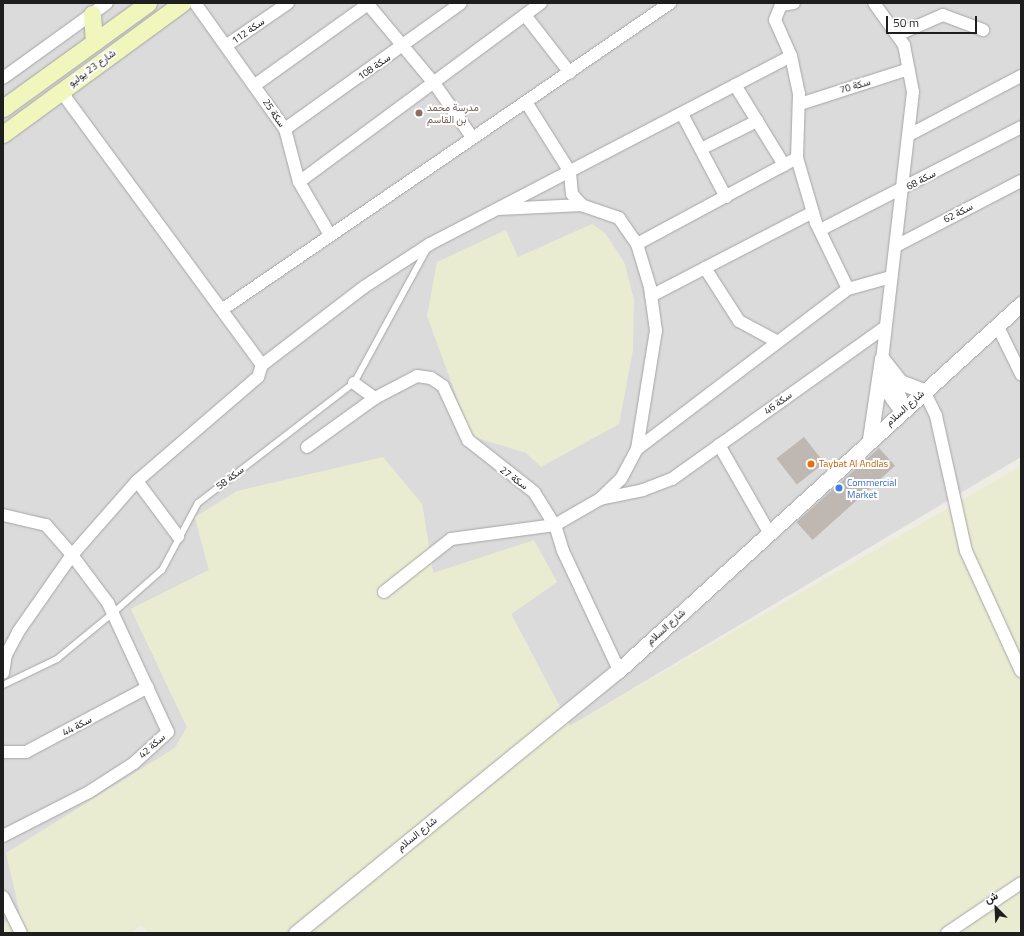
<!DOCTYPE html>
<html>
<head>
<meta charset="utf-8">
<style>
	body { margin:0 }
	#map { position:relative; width:1024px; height:936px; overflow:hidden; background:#efece5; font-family:"Titillium Web",Vazirmatn,sans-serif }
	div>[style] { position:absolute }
	.residential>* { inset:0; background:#dcdbdb }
	.farmland>* { inset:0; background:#e9ecd1 }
	.building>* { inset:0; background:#bfb8b2; transform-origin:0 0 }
	.roads { filter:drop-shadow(0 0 1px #a5a5a5) drop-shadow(0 0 1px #a5a5a5) }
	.service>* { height:6px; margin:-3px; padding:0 3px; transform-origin:3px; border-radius:3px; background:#fff }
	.minor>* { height:12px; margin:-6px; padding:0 6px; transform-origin:6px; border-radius:6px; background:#fff }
	.tertiary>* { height:15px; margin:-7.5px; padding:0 7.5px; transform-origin:7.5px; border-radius:7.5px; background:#fff }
	.secondary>* { height:17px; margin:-8.5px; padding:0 8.5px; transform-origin:8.5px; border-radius:8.5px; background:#f0f6bc }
	.dots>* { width:11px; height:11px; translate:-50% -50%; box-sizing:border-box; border:2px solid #fff; border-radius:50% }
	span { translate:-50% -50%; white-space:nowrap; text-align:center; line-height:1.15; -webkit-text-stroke:4px #fff; paint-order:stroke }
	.street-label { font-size:10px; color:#1e1e1e }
	.education-label { font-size:10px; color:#785e54 }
	.left { translate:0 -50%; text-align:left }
	.food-label { font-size:10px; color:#c56008 }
	.shop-label { font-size:10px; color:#366cbe }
	.frame { position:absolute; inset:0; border:4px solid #1e1e1e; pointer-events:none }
	.north { position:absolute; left:976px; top:888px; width:40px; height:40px; -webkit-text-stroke:3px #fff; paint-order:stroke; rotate:336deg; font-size:11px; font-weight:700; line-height:16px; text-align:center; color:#1e1e1e }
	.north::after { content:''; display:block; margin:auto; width:14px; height:18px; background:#1e1e1e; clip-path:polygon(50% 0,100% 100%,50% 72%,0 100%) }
	.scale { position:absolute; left:886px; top:16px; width:91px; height:18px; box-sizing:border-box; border:2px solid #1e1e1e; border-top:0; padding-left:5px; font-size:12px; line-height:14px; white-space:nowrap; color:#1e1e1e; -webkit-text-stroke:3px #fff; paint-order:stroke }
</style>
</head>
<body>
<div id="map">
	<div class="residential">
		<div style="clip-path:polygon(3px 3px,1021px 3px,1021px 457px,570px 726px,511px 614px,557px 582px,433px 573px,422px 504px,195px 517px,209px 570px,131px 609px,187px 727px,175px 748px,7px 853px,20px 913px,3px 924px)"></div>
	</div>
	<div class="farmland">
		<div style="clip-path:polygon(592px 224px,605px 233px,624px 262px,634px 299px,633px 350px,619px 424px,541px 467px,526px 453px,471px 436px,427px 316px,437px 262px,506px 230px,518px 257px)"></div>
		<div style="clip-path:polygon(383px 457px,422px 504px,433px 573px,534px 540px,557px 582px,511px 614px,570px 726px,1021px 466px,1021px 933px,149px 933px,141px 925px,131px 933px,3px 933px,3px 924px,20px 913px,6px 853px,175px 748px,187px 727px,131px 609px,209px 570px,195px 517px,237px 491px)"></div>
	</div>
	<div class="building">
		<div style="left:804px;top:437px;width:33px;height:35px;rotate:52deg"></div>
		<div style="left:879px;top:448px;width:24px;height:111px;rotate:48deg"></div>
	</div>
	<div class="roads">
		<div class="service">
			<div style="left:3px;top:685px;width:60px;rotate:-25.7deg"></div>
			<div style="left:57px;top:659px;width:72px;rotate:-39.4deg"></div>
			<div style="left:113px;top:613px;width:65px;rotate:-41.3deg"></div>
			<div style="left:162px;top:570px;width:76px;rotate:-61.8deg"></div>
			<div style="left:198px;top:503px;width:197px;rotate:-37.6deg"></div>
			<div style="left:354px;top:383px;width:153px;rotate:-61.4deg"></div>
		</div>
		<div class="minor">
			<div style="left:195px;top:3px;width:155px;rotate:54.5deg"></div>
			<div style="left:285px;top:129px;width:55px;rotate:75.2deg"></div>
			<div style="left:299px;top:182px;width:61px;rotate:59.7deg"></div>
			<div style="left:367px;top:3px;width:104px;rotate:50.1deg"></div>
			<div style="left:434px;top:83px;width:66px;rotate:54.9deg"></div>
			<div style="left:794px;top:3px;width:13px;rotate:171deg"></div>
			<div style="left:781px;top:5px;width:16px;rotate:112deg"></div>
			<div style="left:775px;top:20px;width:39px;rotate:66deg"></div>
			<div style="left:791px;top:56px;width:39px;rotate:78deg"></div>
			<div style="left:799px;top:94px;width:64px;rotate:91.8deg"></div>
			<div style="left:797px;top:158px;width:68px;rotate:73.7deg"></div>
			<div style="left:816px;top:223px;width:73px;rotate:64.1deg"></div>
			<div style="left:874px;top:3px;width:52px;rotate:54.5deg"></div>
			<div style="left:904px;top:45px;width:48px;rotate:79.2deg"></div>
			<div style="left:913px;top:92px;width:269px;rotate:96.6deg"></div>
			<div style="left:882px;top:359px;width:36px;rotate:80deg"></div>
			<div style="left:888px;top:394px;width:22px;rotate:54deg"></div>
			<div style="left:525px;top:15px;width:73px;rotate:52.2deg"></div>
			<div style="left:897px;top:35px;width:50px;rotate:-23.5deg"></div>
			<div style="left:943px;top:15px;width:43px;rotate:20.6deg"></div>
			<div style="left:227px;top:45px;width:74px;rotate:-34.5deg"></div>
			<div style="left:3px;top:78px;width:128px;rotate:-35.8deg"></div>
			<div style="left:255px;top:85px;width:139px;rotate:-35.6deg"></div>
			<div style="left:735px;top:85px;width:94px;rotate:58.5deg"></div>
			<div style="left:526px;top:102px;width:83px;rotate:57.8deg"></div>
			<div style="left:570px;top:172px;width:22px;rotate:85deg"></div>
			<div style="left:572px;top:194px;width:15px;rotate:48deg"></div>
			<div style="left:800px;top:104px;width:114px;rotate:-17.8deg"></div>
			<div style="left:682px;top:114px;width:94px;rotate:62.1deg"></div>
			<div style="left:285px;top:129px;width:216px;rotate:-35.6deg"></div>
			<div style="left:909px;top:135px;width:127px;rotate:-27.8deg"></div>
			<div style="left:701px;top:149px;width:63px;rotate:-26.6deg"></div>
			<div style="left:299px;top:182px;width:301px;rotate:-36.5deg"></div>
			<div style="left:820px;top:230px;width:226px;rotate:-27.1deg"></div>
			<div style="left:637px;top:244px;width:182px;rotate:-28.3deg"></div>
			<div style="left:896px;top:246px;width:141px;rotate:-27.5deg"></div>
			<div style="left:705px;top:268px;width:63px;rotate:57.3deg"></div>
			<div style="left:739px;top:321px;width:44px;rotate:28.3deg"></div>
			<div style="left:651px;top:296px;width:182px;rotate:-27.4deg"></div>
			<div style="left:223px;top:309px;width:542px;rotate:-34.39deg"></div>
			<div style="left:997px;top:325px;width:55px;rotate:63.9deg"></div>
			<div style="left:262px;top:365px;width:128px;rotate:-37.4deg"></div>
			<div style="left:364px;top:287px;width:79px;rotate:-33.1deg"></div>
			<div style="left:430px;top:244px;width:407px;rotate:-27.5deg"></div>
			<div style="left:891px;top:375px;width:26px;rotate:67deg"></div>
			<div style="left:901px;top:399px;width:13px;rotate:90deg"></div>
			<div style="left:354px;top:383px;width:26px;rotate:36deg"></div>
			<div style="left:375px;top:398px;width:47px;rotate:-27.6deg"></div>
			<div style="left:417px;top:376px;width:14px;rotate:8deg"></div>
			<div style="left:431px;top:378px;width:14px;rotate:34deg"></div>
			<div style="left:443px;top:386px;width:60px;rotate:65.2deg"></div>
			<div style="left:468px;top:440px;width:84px;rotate:38.2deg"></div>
			<div style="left:534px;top:492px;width:39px;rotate:58deg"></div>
			<div style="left:555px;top:525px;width:27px;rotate:73deg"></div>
			<div style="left:563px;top:551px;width:132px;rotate:64.8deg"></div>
			<div style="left:924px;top:391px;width:28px;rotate:64deg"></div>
			<div style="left:936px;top:416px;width:138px;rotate:77.5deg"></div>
			<div style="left:966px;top:551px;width:132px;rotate:65.4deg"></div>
			<div style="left:719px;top:445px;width:103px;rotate:60.2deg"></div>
			<div style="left:307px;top:447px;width:84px;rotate:-35.8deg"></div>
			<div style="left:637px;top:449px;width:265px;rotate:-37.2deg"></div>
			<div style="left:848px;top:289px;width:45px;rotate:-15.6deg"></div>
			<div style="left:137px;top:481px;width:69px;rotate:53.3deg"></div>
			<div style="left:600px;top:499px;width:44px;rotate:-11.8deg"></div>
			<div style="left:643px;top:490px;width:31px;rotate:-21deg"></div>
			<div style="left:672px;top:479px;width:260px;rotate:-35.5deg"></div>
			<div style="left:3px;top:515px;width:44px;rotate:13.1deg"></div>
			<div style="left:46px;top:525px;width:40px;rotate:49deg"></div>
			<div style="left:72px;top:555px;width:60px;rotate:53.1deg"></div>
			<div style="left:108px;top:603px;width:142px;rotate:65.1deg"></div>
			<div style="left:168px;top:732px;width:46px;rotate:137.6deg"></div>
			<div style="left:134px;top:763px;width:54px;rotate:147.2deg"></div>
			<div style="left:89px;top:792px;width:97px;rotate:152.9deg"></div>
			<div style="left:384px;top:592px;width:85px;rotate:-38.3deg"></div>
			<div style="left:451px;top:539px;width:105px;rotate:-7.7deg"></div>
			<div style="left:555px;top:525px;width:52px;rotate:-30deg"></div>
			<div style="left:600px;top:499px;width:29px;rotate:-44deg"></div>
			<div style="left:621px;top:479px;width:34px;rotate:-62deg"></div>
			<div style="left:637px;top:449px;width:120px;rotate:-80.9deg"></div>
			<div style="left:656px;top:331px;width:44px;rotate:-97.8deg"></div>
			<div style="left:650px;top:287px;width:45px;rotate:-106.8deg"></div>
			<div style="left:637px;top:244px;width:32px;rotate:-125deg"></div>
			<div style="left:619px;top:218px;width:39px;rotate:-161deg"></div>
			<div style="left:582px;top:205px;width:83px;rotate:177.2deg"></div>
			<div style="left:3px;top:673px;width:18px;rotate:-81deg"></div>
			<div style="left:6px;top:655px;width:26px;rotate:-62deg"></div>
			<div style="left:18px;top:632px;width:94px;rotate:-55deg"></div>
			<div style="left:72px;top:555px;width:98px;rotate:-48.7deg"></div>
			<div style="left:137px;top:481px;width:160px;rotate:-40.7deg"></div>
			<div style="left:258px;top:377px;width:13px;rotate:-72deg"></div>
			<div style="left:262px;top:365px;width:331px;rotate:-126.3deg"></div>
			<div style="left:66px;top:98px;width:12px;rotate:-90deg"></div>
			<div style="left:3px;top:752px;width:23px"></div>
			<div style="left:26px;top:752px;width:138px;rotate:-28deg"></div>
			<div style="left:3px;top:897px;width:40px;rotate:63.4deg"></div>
			<div style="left:947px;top:933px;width:89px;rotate:-34deg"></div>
		</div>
		<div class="tertiary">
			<div style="left:882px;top:359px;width:29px;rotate:52deg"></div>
			<div style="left:900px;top:382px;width:26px;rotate:21deg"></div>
			<div style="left:870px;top:439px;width:81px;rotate:-81.5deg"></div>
			<div style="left:296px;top:933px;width:417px;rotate:-39.2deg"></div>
			<div style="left:619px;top:670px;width:544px;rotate:-42.32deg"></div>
		</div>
		<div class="secondary">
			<div style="left:92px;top:14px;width:28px;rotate:86deg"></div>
			<div style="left:3px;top:108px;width:179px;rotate:-35.9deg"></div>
			<div style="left:3px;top:134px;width:222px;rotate:-36.2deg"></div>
		</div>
	</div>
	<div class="dots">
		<div style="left:419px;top:113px;background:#8d6e63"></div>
		<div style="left:811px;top:464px;background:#e8710a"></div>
		<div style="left:839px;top:488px;background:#3f7fe0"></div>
	</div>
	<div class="street-label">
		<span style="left:248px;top:31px;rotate:-35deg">سكة 112</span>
		<span style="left:374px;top:67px;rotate:-35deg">سكة 108</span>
		<span style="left:92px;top:68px;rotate:-36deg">شارع 23 يوليو</span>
		<span style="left:855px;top:86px;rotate:-17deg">سكة 70</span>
		<span style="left:274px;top:113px;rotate:56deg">سكة 25</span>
		<span style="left:921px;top:180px;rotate:-28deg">سكة 68</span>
		<span style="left:958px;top:213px;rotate:-27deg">سكة 62</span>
		<span style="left:778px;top:403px;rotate:-36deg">سكة 46</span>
		<span style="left:905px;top:408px;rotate:-42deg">شارع السلام</span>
		<span style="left:230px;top:478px;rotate:-37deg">سكة 58</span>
		<span style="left:514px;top:478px;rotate:36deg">سكة 27</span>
		<span style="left:666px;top:627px;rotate:-42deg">شارع السلام</span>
		<span style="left:77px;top:726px;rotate:-28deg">سكة 44</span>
		<span style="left:152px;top:746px;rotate:-42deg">سكة 42</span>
		<span style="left:417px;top:834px;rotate:-39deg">شارع السلام</span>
	</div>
	<div class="education-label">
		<span class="left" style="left:427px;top:113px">مدرسة محمد<br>بن القاسم</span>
	</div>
	<div class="food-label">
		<span class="left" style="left:819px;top:464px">Taybat Al Andlas</span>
	</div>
	<div class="shop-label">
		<span class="left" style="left:847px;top:488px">Commercial<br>Market</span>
	</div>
	<div class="frame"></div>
	<div class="north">ش</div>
	<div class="scale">50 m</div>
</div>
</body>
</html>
